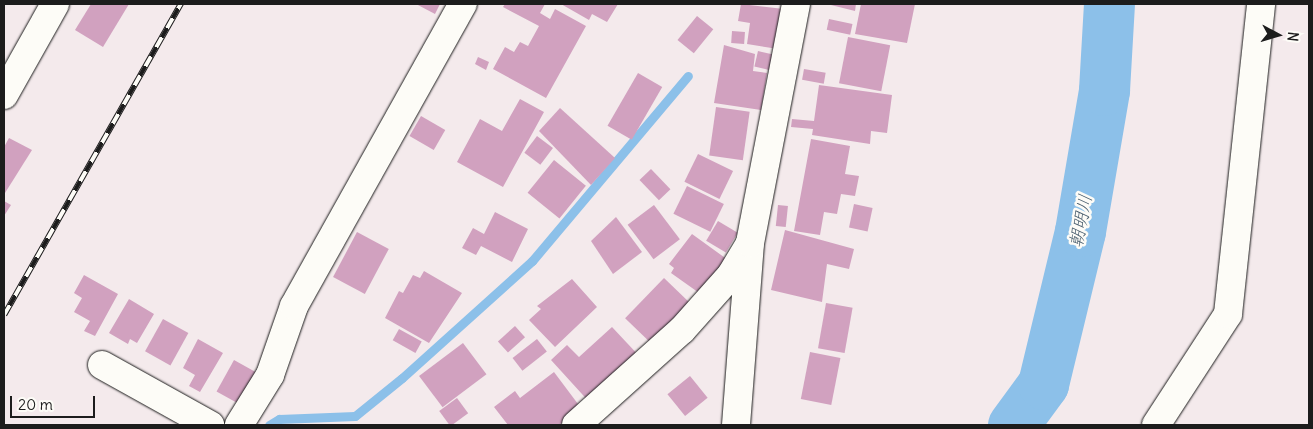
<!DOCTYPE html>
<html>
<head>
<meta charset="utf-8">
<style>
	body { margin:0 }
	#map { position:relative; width:1313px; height:429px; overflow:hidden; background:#f4eaec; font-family:Delius,"Klee One",sans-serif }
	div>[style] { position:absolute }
	.stream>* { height:9px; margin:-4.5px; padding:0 4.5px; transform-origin:4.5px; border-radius:4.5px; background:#8cc0e9 }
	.river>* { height:51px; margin:-25.5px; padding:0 25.5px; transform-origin:25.5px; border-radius:25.5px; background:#8cc0e9 }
	.building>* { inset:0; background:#d1a1bf; transform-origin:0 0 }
	.roads { filter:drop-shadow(0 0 1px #1c1c1c) drop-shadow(0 0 1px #1c1c1c) }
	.minor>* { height:28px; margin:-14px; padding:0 14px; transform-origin:14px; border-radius:14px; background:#fdfcf7 }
	.rail>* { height:5.5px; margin-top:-2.75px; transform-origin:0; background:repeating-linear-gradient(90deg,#fdfcf7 0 11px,#1c1c1c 0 22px); box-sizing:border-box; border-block:1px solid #1c1c1c }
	span { translate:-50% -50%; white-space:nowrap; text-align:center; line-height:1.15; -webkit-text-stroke:5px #fdfcf7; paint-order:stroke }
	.water-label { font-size:18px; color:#495e6e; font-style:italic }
	.frame { position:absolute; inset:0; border:5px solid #1c1c1c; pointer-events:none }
	.north { position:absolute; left:1253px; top:10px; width:50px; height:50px; -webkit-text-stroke:4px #fdfcf7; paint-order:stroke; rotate:96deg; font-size:14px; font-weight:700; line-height:20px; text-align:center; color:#1c1c1c }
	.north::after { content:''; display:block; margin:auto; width:18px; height:22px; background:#1c1c1c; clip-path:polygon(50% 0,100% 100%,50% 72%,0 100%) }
	.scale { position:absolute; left:10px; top:396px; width:85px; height:22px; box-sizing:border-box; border:2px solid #1c1c1c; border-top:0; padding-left:6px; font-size:15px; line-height:18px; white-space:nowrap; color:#1c1c1c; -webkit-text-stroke:4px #fdfcf7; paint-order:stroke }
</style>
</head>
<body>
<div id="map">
	<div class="stream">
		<div style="left:269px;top:425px;width:12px;rotate:-31deg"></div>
		<div style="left:279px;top:419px;width:76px;rotate:-2.3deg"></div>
		<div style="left:355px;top:416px;width:60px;rotate:-39deg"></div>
		<div style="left:402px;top:378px;width:175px;rotate:-42deg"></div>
		<div style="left:532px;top:261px;width:242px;rotate:-49.9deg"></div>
	</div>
	<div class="river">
		<div style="left:1013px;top:425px;width:51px;rotate:-53.8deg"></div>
		<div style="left:1043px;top:384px;width:157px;rotate:-76.4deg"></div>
		<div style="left:1080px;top:231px;width:143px;rotate:-80.3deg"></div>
		<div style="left:1104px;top:90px;width:86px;rotate:-86.7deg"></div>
	</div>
	<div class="building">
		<div style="clip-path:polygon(91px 4px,129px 4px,103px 47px,75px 30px)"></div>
		<div style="clip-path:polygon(416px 4px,440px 4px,435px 14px)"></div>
		<div style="clip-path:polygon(505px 4px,545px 4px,540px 13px,550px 19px,555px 9px,586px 26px,546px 98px,493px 69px,505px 47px,514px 52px,520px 42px,528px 46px,539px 26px,503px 7px)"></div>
		<div style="clip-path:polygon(561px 4px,618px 4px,607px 22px,592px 14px,589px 20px)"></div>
		<div style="clip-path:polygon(741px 4px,784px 9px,778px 49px,747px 44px,750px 23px,738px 21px)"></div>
		<div style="clip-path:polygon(827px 4px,856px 4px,855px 11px)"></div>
		<div style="clip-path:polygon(861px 4px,915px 4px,907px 43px,855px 34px)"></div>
		<div style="left:697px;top:16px;width:21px;height:31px;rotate:39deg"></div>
		<div style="left:829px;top:19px;width:24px;height:11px;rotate:12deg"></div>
		<div style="left:732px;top:31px;width:13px;height:12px;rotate:4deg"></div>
		<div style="left:848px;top:37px;width:43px;height:47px;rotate:11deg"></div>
		<div style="clip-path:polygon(724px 45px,755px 54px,753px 71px,767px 73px,761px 110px,714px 103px)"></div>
		<div style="left:758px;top:51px;width:18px;height:16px;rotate:13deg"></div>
		<div style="clip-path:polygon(478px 57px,489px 62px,486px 70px,475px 64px)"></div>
		<div style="left:804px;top:69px;width:22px;height:11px;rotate:10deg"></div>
		<div style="left:638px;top:73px;width:28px;height:61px;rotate:30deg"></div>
		<div style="clip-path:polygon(819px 85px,892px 95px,887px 133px,871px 131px,870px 144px,812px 135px,813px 129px,791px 127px,792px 119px,814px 121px)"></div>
		<div style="clip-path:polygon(520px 99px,544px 112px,503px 187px,457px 162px,480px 119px,502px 131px)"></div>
		<div style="left:716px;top:107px;width:34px;height:49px;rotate:8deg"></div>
		<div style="clip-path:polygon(560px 108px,615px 158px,591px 185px,539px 131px)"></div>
		<div style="left:421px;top:116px;width:28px;height:23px;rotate:30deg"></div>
		<div style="left:537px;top:136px;width:20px;height:21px;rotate:37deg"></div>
		<div style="clip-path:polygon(9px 138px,32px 150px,5px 193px,4px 147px)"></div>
		<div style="clip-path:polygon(811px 139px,850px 146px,845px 174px,859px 176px,855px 196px,841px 194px,837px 214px,824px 212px,820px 235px,794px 231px)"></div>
		<div style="left:698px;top:154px;width:39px;height:31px;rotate:26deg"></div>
		<div style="left:554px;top:160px;width:41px;height:42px;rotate:39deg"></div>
		<div style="left:651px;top:169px;width:28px;height:16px;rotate:46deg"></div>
		<div style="left:687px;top:186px;width:41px;height:31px;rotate:26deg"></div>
		<div style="clip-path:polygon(4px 201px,11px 205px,4px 216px)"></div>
		<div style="left:854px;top:204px;width:19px;height:24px;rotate:12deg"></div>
		<div style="left:654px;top:205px;width:43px;height:33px;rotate:53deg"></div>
		<div style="left:778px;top:205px;width:10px;height:21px;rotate:6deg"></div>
		<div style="clip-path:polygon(495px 212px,528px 229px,512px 262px,481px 246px,476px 255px,462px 248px,473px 228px,484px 234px)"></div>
		<div style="clip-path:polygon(616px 217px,642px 252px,613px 274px,591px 241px)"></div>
		<div style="left:718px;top:221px;width:23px;height:23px;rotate:31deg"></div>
		<div style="clip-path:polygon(785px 230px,854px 249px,849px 269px,827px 264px,822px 302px,771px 290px)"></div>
		<div style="left:357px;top:232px;width:36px;height:51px;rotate:28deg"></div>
		<div style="clip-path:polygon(692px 234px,728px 260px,702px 295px,671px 273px,674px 268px,669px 264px)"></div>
		<div style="clip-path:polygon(424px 271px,462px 293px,429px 343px,385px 318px,399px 291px,403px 293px,413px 275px,420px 278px)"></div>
		<div style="clip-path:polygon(84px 275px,118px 294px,95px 336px,84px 331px,90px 321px,74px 312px,82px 298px,74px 293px)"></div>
		<div style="left:664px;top:278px;width:39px;height:56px;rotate:44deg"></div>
		<div style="clip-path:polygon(572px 279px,597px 307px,555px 347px,529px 320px,541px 309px,537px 306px)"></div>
		<div style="clip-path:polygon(129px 299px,154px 314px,137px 343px,130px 339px,128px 344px,109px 333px)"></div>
		<div style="left:826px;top:303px;width:27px;height:46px;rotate:10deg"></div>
		<div style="left:163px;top:319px;width:29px;height:37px;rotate:29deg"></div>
		<div style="left:515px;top:326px;width:15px;height:23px;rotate:48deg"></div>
		<div style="clip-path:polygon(612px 327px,642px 359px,592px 405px,551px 360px,567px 345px,579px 357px)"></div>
		<div style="left:399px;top:329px;width:26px;height:13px;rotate:29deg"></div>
		<div style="clip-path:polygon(198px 339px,223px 353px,200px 392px,189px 386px,195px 375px,183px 368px)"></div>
		<div style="left:537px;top:339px;width:16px;height:31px;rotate:52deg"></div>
		<div style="left:463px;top:343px;width:39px;height:55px;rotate:53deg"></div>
		<div style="left:810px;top:352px;width:31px;height:48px;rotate:11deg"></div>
		<div style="left:234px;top:360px;width:29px;height:36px;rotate:29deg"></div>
		<div style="clip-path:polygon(554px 372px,581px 408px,559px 425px,508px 425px,494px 407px,515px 391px,520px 398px)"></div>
		<div style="left:690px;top:376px;width:28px;height:29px;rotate:51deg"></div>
		<div style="left:457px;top:398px;width:19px;height:22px;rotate:54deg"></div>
	</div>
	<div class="roads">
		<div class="minor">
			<div style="left:4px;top:95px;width:104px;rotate:-60.7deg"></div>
			<div style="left:102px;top:365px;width:124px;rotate:29.1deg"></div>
			<div style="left:239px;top:425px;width:59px;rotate:-58.2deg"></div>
			<div style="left:270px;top:375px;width:73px;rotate:-70.8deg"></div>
			<div style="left:294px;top:306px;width:346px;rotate:-60.8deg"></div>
			<div style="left:576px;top:425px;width:142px;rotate:-41.9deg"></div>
			<div style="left:682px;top:330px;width:74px;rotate:-48.3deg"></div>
			<div style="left:731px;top:275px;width:33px;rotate:-59deg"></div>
			<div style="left:736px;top:425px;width:183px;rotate:-85.6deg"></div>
			<div style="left:750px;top:243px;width:243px;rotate:-79.1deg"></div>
			<div style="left:1156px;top:425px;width:132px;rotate:-57deg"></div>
			<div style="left:1228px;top:314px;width:312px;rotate:-83.9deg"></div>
		</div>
	</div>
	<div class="rail">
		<div style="left:4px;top:315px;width:358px;rotate:-60.4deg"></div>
	</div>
	<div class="water-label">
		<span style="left:1081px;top:221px;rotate:-79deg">朝明川</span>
	</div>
	<div class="frame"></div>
	<div class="north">N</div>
	<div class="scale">20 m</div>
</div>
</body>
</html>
